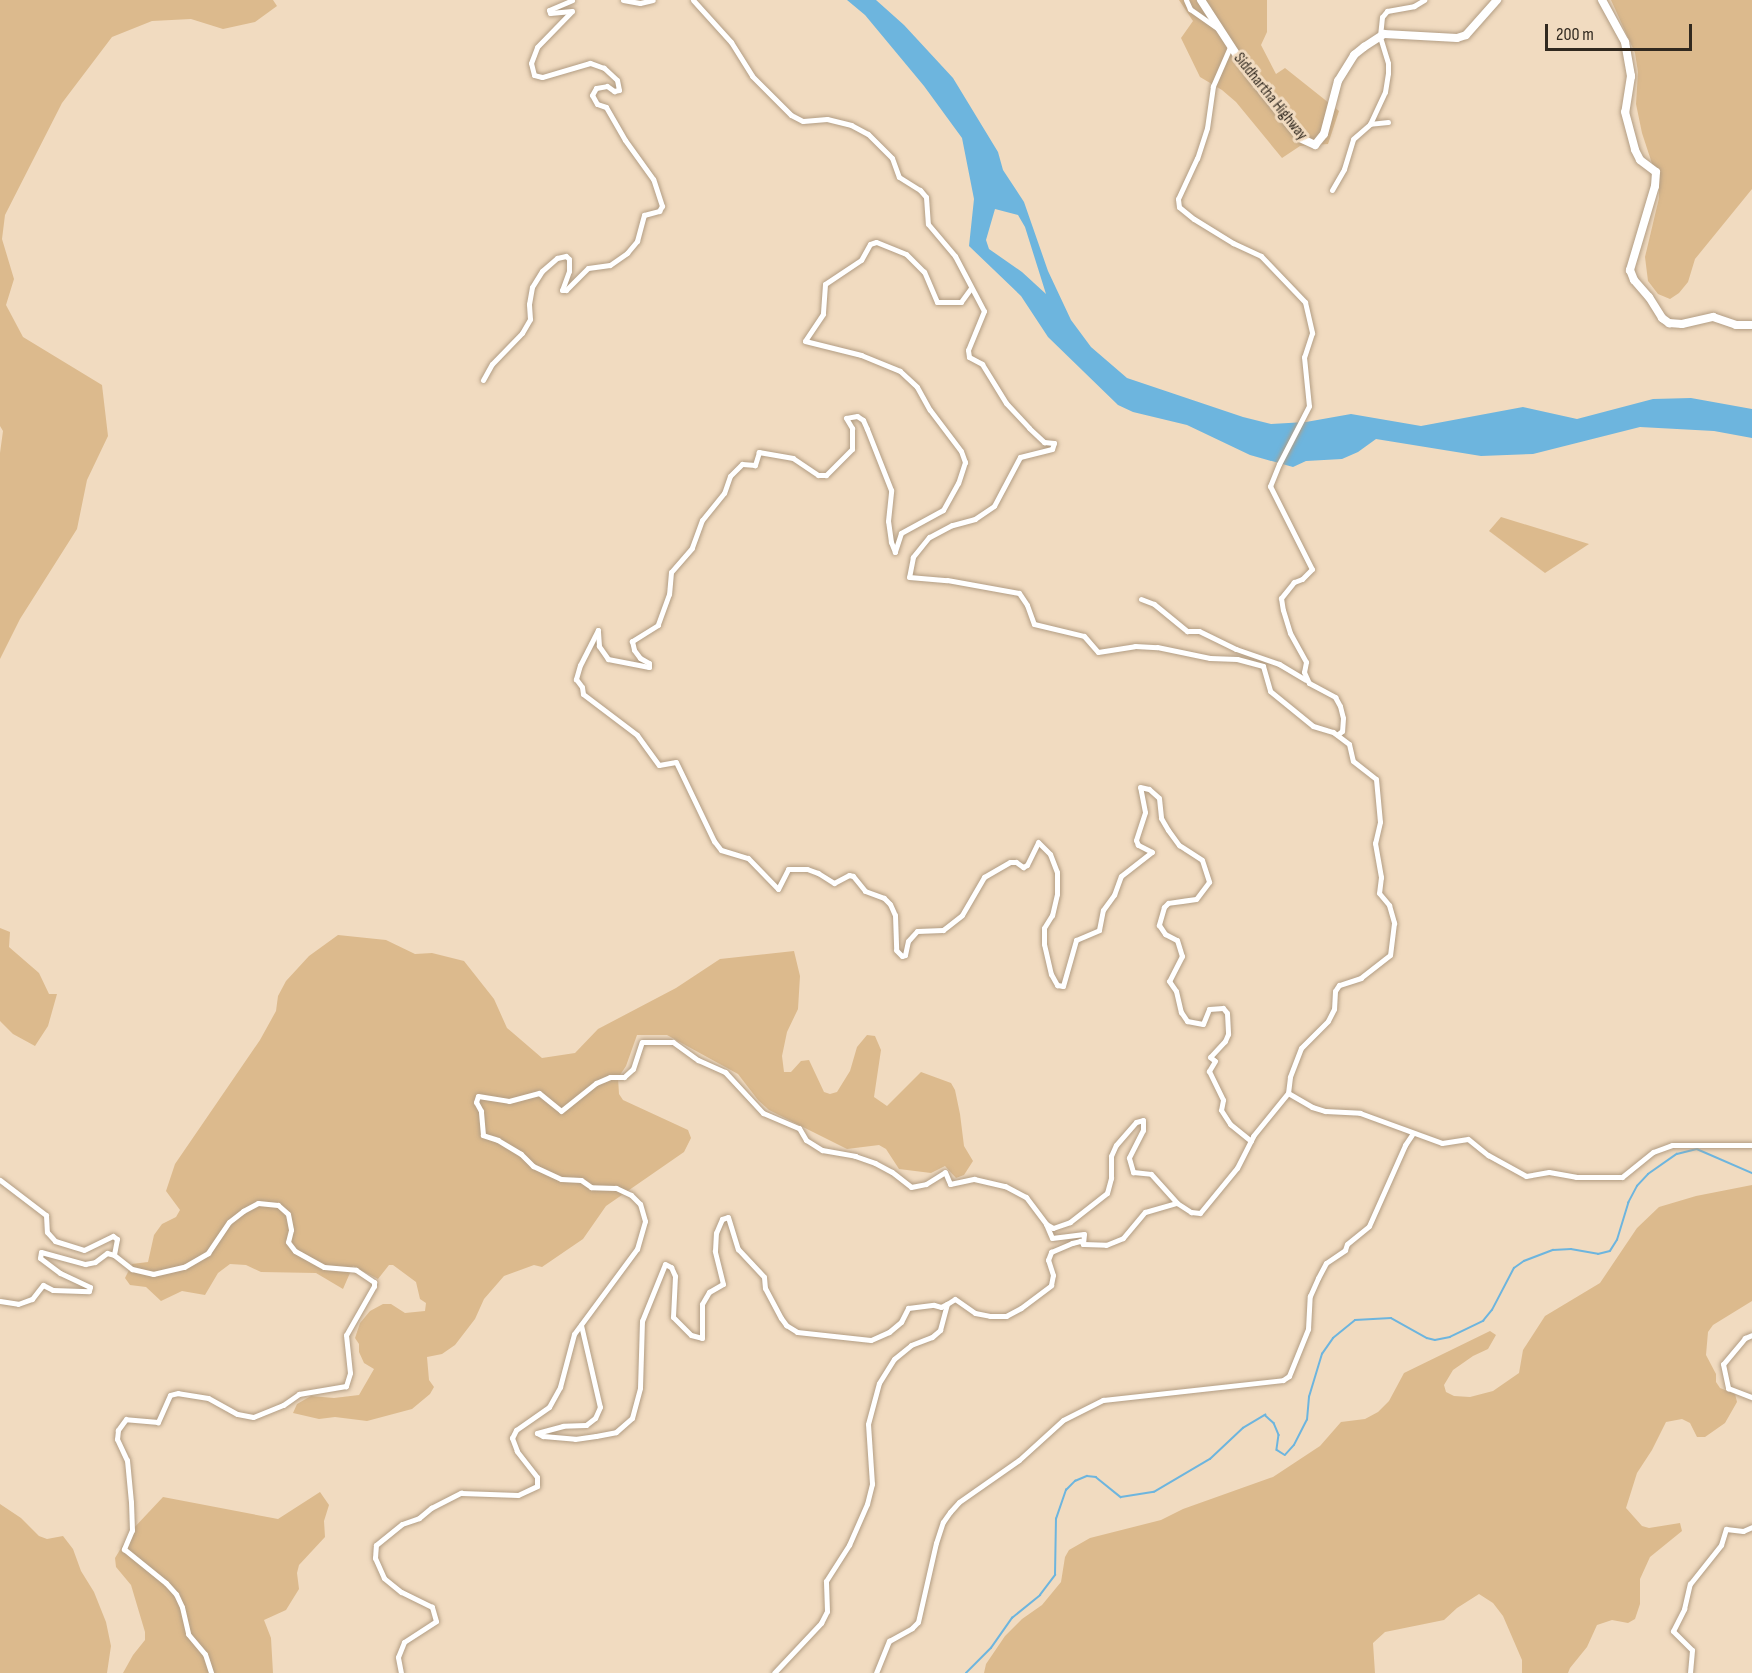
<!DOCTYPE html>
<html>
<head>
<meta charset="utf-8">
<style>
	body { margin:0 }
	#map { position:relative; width:1752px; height:1673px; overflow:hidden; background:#f1dbc0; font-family:"Sofia Sans Condensed",sans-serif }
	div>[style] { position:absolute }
	.green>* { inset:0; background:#dcba8d }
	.water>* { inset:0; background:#6db5de }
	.stream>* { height:1.5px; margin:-0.75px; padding:0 0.75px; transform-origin:0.75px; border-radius:0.75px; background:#6db5de }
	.roads { filter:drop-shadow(0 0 2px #b29d83) drop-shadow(0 0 2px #b29d83) }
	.minor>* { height:5px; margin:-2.5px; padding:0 2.5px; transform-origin:2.5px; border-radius:2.5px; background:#fff }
	.highway>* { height:8px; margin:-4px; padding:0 4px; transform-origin:4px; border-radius:4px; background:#fff }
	span { translate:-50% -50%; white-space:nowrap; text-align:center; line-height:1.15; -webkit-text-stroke:6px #f1dbc0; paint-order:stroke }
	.street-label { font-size:16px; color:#31291f }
	.scale { position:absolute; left:1545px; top:24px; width:147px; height:27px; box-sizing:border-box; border:3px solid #31291f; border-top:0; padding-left:8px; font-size:18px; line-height:21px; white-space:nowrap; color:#31291f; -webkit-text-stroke:4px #f1dbc0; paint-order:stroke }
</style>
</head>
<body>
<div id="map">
	<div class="green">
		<div style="clip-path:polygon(0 0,273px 0,277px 6px,255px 22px,223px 29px,191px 19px,152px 21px,112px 37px,62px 103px,5px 215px,2px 239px,14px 279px,6px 305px,23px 337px,102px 385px,108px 436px,87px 480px,77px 529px,20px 619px,0 659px,0 453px,3px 431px,0 426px)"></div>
		<div style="clip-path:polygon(1179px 0,1267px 0,1267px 32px,1261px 45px,1276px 74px,1285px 68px,1339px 111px,1328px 144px,1300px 146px,1282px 158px,1236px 102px,1222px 90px,1200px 77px,1181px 38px,1193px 21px)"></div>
		<div style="clip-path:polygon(1611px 0,1752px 0,1752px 189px,1695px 259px,1688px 282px,1679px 293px,1670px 299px,1658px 294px,1648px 281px,1645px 257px,1659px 198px,1659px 185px,1642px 133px,1636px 104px,1638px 72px,1635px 53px)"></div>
		<div style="clip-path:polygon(1501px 517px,1589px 544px,1545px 573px,1489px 531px)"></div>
		<div style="clip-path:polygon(0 928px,10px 932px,9px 947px,39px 973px,49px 994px,57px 994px,48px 1026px,35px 1046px,13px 1034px,0 1021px)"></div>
		<div style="clip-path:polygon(338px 935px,386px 940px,415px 954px,432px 953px,464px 961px,494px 999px,507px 1028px,542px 1058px,575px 1053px,598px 1029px,676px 988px,720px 959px,794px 951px,800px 976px,798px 1009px,787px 1032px,782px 1056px,784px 1072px,791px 1072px,801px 1061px,809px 1060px,824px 1092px,830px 1094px,837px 1092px,850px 1071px,857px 1047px,867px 1035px,875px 1036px,881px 1050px,874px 1097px,887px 1106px,921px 1072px,951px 1083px,955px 1090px,960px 1114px,964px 1146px,973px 1161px,964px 1175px,956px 1178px,945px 1166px,931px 1173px,899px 1169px,886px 1149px,879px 1145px,847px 1149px,769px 1110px,758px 1100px,738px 1074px,667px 1035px,637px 1035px,626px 1066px,618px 1078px,619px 1094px,623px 1100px,688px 1130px,691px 1138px,684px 1152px,606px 1206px,583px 1239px,542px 1267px,534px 1265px,504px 1276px,484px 1299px,475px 1319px,455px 1345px,442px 1354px,427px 1357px,429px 1380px,434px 1387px,430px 1394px,412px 1409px,367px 1421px,335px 1417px,319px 1419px,293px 1413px,297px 1404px,311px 1396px,334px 1398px,359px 1395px,374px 1369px,364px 1363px,359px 1352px,359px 1344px,355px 1338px,360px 1323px,370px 1311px,383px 1304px,391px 1304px,405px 1313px,425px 1311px,426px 1303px,420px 1299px,416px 1282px,393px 1265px,389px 1265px,378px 1279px,353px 1266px,343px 1289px,316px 1273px,261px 1272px,246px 1265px,230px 1264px,218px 1273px,205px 1295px,182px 1291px,161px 1301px,146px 1287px,130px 1285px,125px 1278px,132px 1264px,148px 1262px,154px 1235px,162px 1224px,176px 1217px,180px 1210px,166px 1191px,175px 1164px,260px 1040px,276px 1011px,278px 996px,286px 981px,309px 956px)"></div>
		<div style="clip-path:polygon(1752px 1185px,1752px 1301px,1713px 1325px,1708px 1332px,1706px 1355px,1716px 1374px,1716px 1382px,1720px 1388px,1735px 1394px,1737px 1402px,1725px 1423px,1705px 1437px,1697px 1437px,1690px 1423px,1682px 1419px,1666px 1422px,1652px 1450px,1637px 1473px,1626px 1508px,1642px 1526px,1649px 1528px,1680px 1523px,1682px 1531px,1650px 1557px,1640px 1579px,1640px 1604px,1635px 1619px,1628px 1623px,1612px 1620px,1597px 1625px,1587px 1647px,1570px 1668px,1568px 1673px,1522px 1673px,1522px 1660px,1503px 1616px,1493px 1603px,1479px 1594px,1457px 1608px,1444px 1620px,1385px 1632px,1373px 1643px,1375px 1673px,984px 1673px,986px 1664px,1005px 1636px,1022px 1619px,1042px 1605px,1061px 1582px,1065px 1557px,1069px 1550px,1090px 1538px,1161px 1520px,1183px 1509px,1273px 1477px,1320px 1446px,1341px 1422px,1365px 1419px,1378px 1412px,1389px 1401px,1404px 1373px,1490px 1331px,1496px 1335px,1488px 1349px,1473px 1356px,1453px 1370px,1444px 1385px,1446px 1392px,1454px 1396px,1470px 1397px,1493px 1391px,1519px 1373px,1523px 1350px,1545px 1316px,1600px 1283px,1637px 1228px,1659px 1207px,1696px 1196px)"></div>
		<div style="clip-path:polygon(320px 1492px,329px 1505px,324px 1521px,325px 1537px,299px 1565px,297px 1573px,299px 1589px,286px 1610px,264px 1620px,271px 1638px,273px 1673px,123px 1673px,133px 1655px,145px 1640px,145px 1632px,131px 1585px,116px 1567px,115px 1558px,132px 1530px,163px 1497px,278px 1519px)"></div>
		<div style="clip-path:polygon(0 1504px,21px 1518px,39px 1536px,47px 1539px,63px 1536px,73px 1549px,81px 1571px,94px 1592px,106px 1622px,111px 1646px,107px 1673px,0 1673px)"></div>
	</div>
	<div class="water">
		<div style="clip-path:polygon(evenodd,847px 0,876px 0,904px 25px,953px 78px,998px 152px,1003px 170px,1024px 202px,1048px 271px,1071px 320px,1091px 347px,1127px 378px,1243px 417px,1271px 424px,1306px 422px,1351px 414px,1421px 426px,1523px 407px,1577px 419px,1653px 399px,1691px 398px,1752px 409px,1752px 438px,1714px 431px,1640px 427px,1533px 454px,1481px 456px,1376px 439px,1358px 452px,1342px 459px,1306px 461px,1293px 467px,1250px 455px,1187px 425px,1133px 412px,1118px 405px,1048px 337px,1021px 296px,969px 246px,974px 199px,962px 138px,924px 86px,865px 15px,847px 0,995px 209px,1018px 215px,1025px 227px,1046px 294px,1022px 272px,989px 249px,986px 240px,995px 209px)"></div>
	</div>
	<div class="stream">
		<div style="left:966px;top:1673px;width:35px;rotate:-45deg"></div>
		<div style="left:991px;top:1648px;width:37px;rotate:-55deg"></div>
		<div style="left:1012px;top:1618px;width:36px;rotate:-39deg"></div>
		<div style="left:1040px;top:1595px;width:25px;rotate:-53deg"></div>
		<div style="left:1055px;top:1575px;width:56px;rotate:-89deg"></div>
		<div style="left:1056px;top:1519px;width:31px;rotate:-71deg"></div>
		<div style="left:1066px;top:1490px;width:13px;rotate:-45deg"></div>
		<div style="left:1075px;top:1481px;width:13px;rotate:-23deg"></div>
		<div style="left:1087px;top:1476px;width:9px;rotate:6deg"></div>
		<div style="left:1096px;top:1477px;width:32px;rotate:39deg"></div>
		<div style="left:1121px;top:1497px;width:33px;rotate:-9deg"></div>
		<div style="left:1154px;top:1492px;width:65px;rotate:-30.5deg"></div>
		<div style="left:1210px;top:1459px;width:45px;rotate:-43.2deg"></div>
		<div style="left:1243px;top:1428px;width:26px;rotate:-31deg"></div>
		<div style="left:1265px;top:1415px;width:12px;rotate:42deg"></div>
		<div style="left:1274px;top:1423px;width:13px;rotate:67deg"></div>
		<div style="left:1279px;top:1435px;width:15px;rotate:98deg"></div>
		<div style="left:1277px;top:1450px;width:9px;rotate:32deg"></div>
		<div style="left:1285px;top:1455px;width:13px;rotate:-48deg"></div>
		<div style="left:1294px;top:1445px;width:28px;rotate:-63deg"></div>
		<div style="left:1307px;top:1420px;width:23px;rotate:-85deg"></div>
		<div style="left:1309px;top:1397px;width:45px;rotate:-73.2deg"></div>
		<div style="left:1322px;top:1354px;width:19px;rotate:-55deg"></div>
		<div style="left:1333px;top:1338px;width:28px;rotate:-39deg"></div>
		<div style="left:1355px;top:1320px;width:36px;rotate:-3deg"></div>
		<div style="left:1391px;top:1318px;width:41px;rotate:29.1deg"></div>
		<div style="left:1427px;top:1338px;width:8px;rotate:14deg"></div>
		<div style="left:1435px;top:1340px;width:15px;rotate:-11deg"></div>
		<div style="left:1450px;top:1337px;width:37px;rotate:-26deg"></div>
		<div style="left:1483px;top:1321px;width:14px;rotate:-51deg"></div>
		<div style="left:1492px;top:1310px;width:47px;rotate:-62.4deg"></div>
		<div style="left:1514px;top:1268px;width:12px;rotate:-35deg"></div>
		<div style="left:1524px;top:1261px;width:31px;rotate:-21deg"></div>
		<div style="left:1553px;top:1250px;width:18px;rotate:-3deg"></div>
		<div style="left:1571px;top:1249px;width:27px;rotate:10deg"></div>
		<div style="left:1598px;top:1254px;width:12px;rotate:-14deg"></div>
		<div style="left:1610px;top:1251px;width:13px;rotate:-58deg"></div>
		<div style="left:1617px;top:1240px;width:39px;rotate:-73deg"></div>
		<div style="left:1628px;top:1203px;width:19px;rotate:-62deg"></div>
		<div style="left:1637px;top:1186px;width:16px;rotate:-47deg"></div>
		<div style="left:1648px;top:1174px;width:35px;rotate:-35deg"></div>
		<div style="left:1677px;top:1154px;width:21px;rotate:-14deg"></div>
		<div style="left:1697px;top:1149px;width:60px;rotate:23.6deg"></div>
	</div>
	<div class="roads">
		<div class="minor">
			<div style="left:623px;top:0;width:17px;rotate:10deg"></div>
			<div style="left:640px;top:3px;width:13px;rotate:-13deg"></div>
			<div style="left:693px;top:0;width:57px;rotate:47.9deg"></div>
			<div style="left:731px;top:42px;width:40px;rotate:58deg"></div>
			<div style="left:752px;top:76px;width:55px;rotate:45deg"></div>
			<div style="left:791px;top:115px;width:13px;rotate:27deg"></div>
			<div style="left:803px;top:121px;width:24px;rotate:-5deg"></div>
			<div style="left:827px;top:119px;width:25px;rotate:14deg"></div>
			<div style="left:851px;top:125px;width:19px;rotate:28deg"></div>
			<div style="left:868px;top:134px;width:34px;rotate:45deg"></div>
			<div style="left:892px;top:158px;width:20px;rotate:70deg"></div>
			<div style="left:899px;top:177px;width:25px;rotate:32deg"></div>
			<div style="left:920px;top:190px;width:9px;rotate:49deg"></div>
			<div style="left:926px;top:197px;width:27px;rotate:86deg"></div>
			<div style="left:928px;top:224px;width:42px;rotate:49.8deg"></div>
			<div style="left:955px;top:256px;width:62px;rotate:62.2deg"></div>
			<div style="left:984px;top:311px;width:42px;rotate:112.3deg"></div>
			<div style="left:968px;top:350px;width:7px;rotate:82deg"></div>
			<div style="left:969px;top:357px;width:15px;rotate:28deg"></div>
			<div style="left:982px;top:364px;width:46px;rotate:58.4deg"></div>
			<div style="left:1006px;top:403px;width:34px;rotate:47deg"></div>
			<div style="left:1029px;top:428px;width:21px;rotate:43deg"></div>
			<div style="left:1044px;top:442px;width:10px;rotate:6deg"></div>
			<div style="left:1054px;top:443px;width:6px;rotate:108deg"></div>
			<div style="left:1052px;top:449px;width:33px;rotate:166deg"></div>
			<div style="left:1020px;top:457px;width:55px;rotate:118deg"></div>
			<div style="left:994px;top:506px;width:23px;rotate:146deg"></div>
			<div style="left:975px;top:519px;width:24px;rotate:165deg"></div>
			<div style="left:952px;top:525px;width:26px;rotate:152deg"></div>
			<div style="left:929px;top:537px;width:26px;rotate:129deg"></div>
			<div style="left:913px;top:557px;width:20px;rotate:101deg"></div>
			<div style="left:909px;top:577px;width:38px;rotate:5deg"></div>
			<div style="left:947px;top:580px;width:73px;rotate:10.2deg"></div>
			<div style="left:1019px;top:593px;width:14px;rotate:56deg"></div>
			<div style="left:1027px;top:605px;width:20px;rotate:70deg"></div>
			<div style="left:1034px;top:624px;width:51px;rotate:13.5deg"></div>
			<div style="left:1084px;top:636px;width:21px;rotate:49deg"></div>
			<div style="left:1098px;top:652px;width:37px;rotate:-9deg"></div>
			<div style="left:1135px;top:646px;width:22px;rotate:3deg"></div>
			<div style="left:1157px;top:647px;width:54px;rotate:11.7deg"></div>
			<div style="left:1210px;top:658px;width:27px;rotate:2deg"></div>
			<div style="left:1237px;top:659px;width:27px;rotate:15deg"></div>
			<div style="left:1263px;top:666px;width:26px;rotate:74deg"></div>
			<div style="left:1270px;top:691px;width:55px;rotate:39.1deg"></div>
			<div style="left:1313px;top:726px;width:21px;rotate:17deg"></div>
			<div style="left:1333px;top:732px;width:20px;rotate:37deg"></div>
			<div style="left:1349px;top:744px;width:17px;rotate:77deg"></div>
			<div style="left:1353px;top:761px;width:29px;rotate:38deg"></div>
			<div style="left:1376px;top:779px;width:43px;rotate:84.7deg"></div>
			<div style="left:1380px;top:822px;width:22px;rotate:103deg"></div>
			<div style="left:1375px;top:843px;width:35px;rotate:80deg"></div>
			<div style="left:1381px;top:877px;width:16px;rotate:97deg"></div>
			<div style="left:1379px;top:893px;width:16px;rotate:50deg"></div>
			<div style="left:1389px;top:905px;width:19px;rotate:74deg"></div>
			<div style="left:1394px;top:923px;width:32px;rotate:97deg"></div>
			<div style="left:1390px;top:955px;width:37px;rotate:142deg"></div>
			<div style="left:1361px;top:978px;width:23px;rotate:162deg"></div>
			<div style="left:1339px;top:985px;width:7px;rotate:124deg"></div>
			<div style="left:1335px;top:991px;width:18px;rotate:93deg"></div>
			<div style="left:1334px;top:1009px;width:13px;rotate:117deg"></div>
			<div style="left:1328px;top:1021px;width:38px;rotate:135deg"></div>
			<div style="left:1301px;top:1048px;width:31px;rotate:111deg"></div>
			<div style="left:1290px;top:1077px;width:16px;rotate:97deg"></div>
			<div style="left:1186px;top:0;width:10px;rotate:66deg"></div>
			<div style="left:1190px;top:9px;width:33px;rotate:35deg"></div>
			<div style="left:1230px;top:47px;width:43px;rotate:113.6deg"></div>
			<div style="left:1213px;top:86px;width:42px;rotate:98.1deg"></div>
			<div style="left:1207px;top:128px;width:32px;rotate:108deg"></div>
			<div style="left:1197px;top:158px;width:45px;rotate:114.9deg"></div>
			<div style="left:1178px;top:199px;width:8px;rotate:83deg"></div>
			<div style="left:1179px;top:207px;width:19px;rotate:39deg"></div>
			<div style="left:1194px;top:219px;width:46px;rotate:31.6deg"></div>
			<div style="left:1233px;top:243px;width:31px;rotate:25deg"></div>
			<div style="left:1261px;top:256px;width:64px;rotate:46.3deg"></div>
			<div style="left:1305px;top:302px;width:32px;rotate:77deg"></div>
			<div style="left:1312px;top:333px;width:25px;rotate:108deg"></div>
			<div style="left:1304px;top:357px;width:49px;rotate:84.2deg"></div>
			<div style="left:1309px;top:406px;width:65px;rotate:117.3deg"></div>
			<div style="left:1279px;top:464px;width:24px;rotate:112deg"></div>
			<div style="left:1270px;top:486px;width:93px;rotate:63.2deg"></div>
			<div style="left:1312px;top:569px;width:14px;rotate:135deg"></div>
			<div style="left:1302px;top:579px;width:9px;rotate:159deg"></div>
			<div style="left:1294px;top:582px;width:21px;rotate:129deg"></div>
			<div style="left:1281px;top:598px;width:12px;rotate:81deg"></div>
			<div style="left:1283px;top:610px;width:24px;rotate:73deg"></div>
			<div style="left:1290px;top:633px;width:33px;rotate:61deg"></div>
			<div style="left:1306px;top:662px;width:10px;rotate:101deg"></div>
			<div style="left:1304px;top:672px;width:12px;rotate:66deg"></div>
			<div style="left:1309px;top:683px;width:30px;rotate:28deg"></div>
			<div style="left:1335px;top:697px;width:10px;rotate:61deg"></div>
			<div style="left:1340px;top:706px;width:12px;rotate:76deg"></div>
			<div style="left:1343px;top:718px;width:13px;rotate:94deg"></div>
			<div style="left:1342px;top:731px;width:6px;rotate:141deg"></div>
			<div style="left:1388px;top:122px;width:18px;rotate:174deg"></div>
			<div style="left:1370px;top:124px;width:35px;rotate:-65deg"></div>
			<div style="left:1385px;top:92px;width:19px;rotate:-81deg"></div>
			<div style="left:1388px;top:73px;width:10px;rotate:-90deg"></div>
			<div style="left:1388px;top:63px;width:28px;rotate:-107deg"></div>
			<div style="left:1380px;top:36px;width:19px;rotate:-84deg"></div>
			<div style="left:1382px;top:17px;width:8px;rotate:-50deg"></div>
			<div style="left:1387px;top:11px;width:27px;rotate:-10deg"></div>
			<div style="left:1414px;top:6px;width:12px;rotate:-31deg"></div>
			<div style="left:1332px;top:190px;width:24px;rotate:-60deg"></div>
			<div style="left:1344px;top:169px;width:31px;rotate:-73deg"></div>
			<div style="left:1353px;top:139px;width:23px;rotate:-41deg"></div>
			<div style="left:971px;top:288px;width:17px;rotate:126deg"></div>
			<div style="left:961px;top:302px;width:24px;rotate:180deg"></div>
			<div style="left:937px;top:302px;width:33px;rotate:-113deg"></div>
			<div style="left:924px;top:272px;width:25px;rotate:-135deg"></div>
			<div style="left:906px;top:254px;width:32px;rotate:-158deg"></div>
			<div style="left:876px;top:242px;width:6px;rotate:162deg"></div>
			<div style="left:870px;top:244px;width:18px;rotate:119deg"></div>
			<div style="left:861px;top:260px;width:43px;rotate:146.3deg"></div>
			<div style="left:825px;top:284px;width:30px;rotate:94deg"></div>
			<div style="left:823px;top:314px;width:32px;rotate:124deg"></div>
			<div style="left:805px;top:341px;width:58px;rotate:14deg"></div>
			<div style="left:861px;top:355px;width:42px;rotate:22.3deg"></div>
			<div style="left:900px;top:371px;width:23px;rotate:43deg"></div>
			<div style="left:917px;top:387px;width:26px;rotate:61deg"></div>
			<div style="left:930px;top:410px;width:51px;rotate:52.9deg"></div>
			<div style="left:961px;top:451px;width:12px;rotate:70deg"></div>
			<div style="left:965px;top:462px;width:22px;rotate:108deg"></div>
			<div style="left:958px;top:483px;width:31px;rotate:119deg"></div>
			<div style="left:943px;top:510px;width:48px;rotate:151.3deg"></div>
			<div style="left:901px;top:533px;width:20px;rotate:108deg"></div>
			<div style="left:895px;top:552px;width:11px;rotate:-112deg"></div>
			<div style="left:891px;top:542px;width:21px;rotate:-98deg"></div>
			<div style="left:888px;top:521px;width:31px;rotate:-84deg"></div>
			<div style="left:891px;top:490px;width:66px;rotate:-111.5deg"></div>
			<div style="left:867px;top:429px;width:10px;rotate:-114deg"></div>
			<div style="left:863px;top:420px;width:7px;rotate:-146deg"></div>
			<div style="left:857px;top:416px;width:11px;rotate:170deg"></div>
			<div style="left:846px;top:418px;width:12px;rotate:59deg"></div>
			<div style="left:852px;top:428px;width:21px;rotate:90deg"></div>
			<div style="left:852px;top:449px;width:37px;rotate:135deg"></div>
			<div style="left:826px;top:475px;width:8px;rotate:180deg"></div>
			<div style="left:818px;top:475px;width:30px;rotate:-146deg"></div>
			<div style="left:793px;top:458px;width:35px;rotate:-170deg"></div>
			<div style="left:759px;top:452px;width:14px;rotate:107deg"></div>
			<div style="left:755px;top:465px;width:13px;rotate:-176deg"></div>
			<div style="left:742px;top:464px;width:17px;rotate:135deg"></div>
			<div style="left:730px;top:476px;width:18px;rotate:109deg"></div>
			<div style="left:724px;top:493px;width:35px;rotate:129deg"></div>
			<div style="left:702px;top:520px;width:30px;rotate:110deg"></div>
			<div style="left:692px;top:548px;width:32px;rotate:131deg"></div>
			<div style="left:671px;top:572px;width:22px;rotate:95deg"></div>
			<div style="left:669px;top:594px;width:33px;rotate:110deg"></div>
			<div style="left:658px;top:625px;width:31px;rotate:148deg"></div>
			<div style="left:632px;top:641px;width:9px;rotate:77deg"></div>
			<div style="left:634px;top:650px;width:10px;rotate:53deg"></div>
			<div style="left:640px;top:658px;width:10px;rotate:29deg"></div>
			<div style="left:649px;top:663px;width:4px;rotate:90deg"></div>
			<div style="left:649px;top:667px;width:42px;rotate:-169deg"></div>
			<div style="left:608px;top:659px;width:16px;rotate:-125deg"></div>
			<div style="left:599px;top:646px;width:16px;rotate:-94deg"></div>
			<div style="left:598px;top:630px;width:39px;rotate:117deg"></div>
			<div style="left:580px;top:665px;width:15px;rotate:106deg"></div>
			<div style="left:576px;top:679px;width:10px;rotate:53deg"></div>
			<div style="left:582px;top:687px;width:7px;rotate:82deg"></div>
			<div style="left:583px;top:694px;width:68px;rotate:37.2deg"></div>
			<div style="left:637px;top:735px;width:37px;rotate:54deg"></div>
			<div style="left:659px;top:765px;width:17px;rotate:-10deg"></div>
			<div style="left:676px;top:762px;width:88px;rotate:64.3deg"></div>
			<div style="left:714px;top:841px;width:11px;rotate:52deg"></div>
			<div style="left:721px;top:850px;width:28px;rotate:17deg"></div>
			<div style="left:748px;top:858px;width:43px;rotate:45.9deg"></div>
			<div style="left:778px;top:889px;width:22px;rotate:-63deg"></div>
			<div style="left:788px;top:869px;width:19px"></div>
			<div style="left:807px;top:869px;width:12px;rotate:20deg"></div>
			<div style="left:818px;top:873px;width:19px;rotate:32deg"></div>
			<div style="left:834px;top:883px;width:17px;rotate:-28deg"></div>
			<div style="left:849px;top:875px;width:4px;rotate:14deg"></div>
			<div style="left:853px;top:876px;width:19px;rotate:51deg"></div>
			<div style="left:865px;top:891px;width:20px;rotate:20deg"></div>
			<div style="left:884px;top:898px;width:8px;rotate:45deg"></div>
			<div style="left:890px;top:904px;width:12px;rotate:66deg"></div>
			<div style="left:895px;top:915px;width:35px;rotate:88deg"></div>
			<div style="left:896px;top:950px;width:8px;rotate:45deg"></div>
			<div style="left:902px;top:956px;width:3px;rotate:-18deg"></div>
			<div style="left:905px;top:955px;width:14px;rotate:-78deg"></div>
			<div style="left:908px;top:941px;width:13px;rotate:-48deg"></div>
			<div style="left:917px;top:931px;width:26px;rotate:-2deg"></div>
			<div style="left:943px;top:930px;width:24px;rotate:-38deg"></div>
			<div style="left:962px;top:915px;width:44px;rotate:-59.9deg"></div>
			<div style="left:984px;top:877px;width:30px;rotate:-30deg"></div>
			<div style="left:1010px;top:862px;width:6px"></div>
			<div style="left:1016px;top:862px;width:9px;rotate:36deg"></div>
			<div style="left:1023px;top:867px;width:4px;rotate:-27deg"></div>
			<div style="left:1027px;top:865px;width:25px;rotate:-64deg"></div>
			<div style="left:1038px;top:842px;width:17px;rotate:45deg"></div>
			<div style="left:1050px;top:854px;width:19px;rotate:69deg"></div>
			<div style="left:1057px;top:872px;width:22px;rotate:90deg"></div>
			<div style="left:1057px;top:894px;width:22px;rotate:103deg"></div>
			<div style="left:1052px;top:915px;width:15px;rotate:122deg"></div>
			<div style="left:1044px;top:928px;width:16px;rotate:90deg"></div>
			<div style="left:1044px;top:944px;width:31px;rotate:77deg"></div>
			<div style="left:1051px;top:974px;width:13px;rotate:61deg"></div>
			<div style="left:1057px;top:985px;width:6px;rotate:9deg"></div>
			<div style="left:1063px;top:986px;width:48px;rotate:-74.2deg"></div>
			<div style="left:1076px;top:940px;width:25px;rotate:-23deg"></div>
			<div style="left:1099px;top:930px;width:20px;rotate:-79deg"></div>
			<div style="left:1103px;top:910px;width:19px;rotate:-54deg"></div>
			<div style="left:1114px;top:895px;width:20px;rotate:-70deg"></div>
			<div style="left:1121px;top:876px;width:39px;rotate:-38deg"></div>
			<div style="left:1152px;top:852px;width:16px;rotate:-153deg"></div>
			<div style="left:1138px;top:845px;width:5px;rotate:-112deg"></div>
			<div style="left:1136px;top:840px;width:29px;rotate:-72deg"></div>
			<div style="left:1145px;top:812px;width:25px;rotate:-101deg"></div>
			<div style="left:1140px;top:787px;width:9px;rotate:13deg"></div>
			<div style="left:1149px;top:789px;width:13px;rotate:42deg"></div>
			<div style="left:1159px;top:798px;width:20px;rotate:84deg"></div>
			<div style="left:1161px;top:818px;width:14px;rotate:60deg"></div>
			<div style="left:1168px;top:830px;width:19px;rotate:54deg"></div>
			<div style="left:1179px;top:845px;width:27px;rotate:33deg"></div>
			<div style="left:1202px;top:860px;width:23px;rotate:72deg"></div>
			<div style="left:1209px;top:882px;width:21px;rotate:127deg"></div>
			<div style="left:1196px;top:899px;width:28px;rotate:172deg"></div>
			<div style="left:1168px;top:903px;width:6px;rotate:135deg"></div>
			<div style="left:1164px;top:907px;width:19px;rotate:106deg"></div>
			<div style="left:1159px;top:925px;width:11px;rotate:56deg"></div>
			<div style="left:1165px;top:934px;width:13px;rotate:27deg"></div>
			<div style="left:1177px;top:940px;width:17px;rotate:73deg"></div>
			<div style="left:1182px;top:956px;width:28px;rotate:117deg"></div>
			<div style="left:1169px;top:981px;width:12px;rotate:55deg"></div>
			<div style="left:1176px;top:991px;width:22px;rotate:77deg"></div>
			<div style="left:1181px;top:1012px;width:11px;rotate:56deg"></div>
			<div style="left:1187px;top:1021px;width:16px;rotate:11deg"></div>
			<div style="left:1203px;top:1024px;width:16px;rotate:-68deg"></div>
			<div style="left:1209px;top:1009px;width:14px;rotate:-4deg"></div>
			<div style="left:1223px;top:1008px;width:6px;rotate:51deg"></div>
			<div style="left:1227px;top:1013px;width:21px;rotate:87deg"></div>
			<div style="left:1228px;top:1034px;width:8px;rotate:113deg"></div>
			<div style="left:1225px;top:1041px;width:22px;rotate:133deg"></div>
			<div style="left:1210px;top:1057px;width:6px;rotate:39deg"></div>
			<div style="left:1215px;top:1061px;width:12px;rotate:121deg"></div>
			<div style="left:1209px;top:1071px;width:32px;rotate:64deg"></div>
			<div style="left:1223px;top:1100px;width:10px;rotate:101deg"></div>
			<div style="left:1221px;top:1110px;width:17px;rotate:57deg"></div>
			<div style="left:1230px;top:1124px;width:27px;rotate:39deg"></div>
			<div style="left:483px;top:380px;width:18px;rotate:-61deg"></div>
			<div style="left:492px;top:364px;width:43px;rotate:-45.9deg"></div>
			<div style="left:522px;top:333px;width:16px;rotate:-60deg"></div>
			<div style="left:530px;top:319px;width:15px;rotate:-94deg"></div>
			<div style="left:529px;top:304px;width:17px;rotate:-80deg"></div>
			<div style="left:532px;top:287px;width:19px;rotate:-58deg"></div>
			<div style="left:542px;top:271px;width:20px;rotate:-41deg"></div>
			<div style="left:557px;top:258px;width:9px;rotate:-13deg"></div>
			<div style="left:566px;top:256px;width:4px;rotate:45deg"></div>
			<div style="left:569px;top:259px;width:12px;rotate:90deg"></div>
			<div style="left:569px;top:271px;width:20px;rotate:110deg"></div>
			<div style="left:562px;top:290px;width:4px"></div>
			<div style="left:566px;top:290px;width:31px;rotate:-45deg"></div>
			<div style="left:588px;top:268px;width:22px;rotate:-8deg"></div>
			<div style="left:610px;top:265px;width:21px;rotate:-35deg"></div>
			<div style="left:627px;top:253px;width:16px;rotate:-50deg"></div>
			<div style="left:637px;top:241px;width:27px;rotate:-75deg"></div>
			<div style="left:644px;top:215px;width:16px;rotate:-15deg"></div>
			<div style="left:659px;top:211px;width:6px;rotate:-59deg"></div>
			<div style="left:662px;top:206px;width:28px;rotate:-108deg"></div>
			<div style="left:653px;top:179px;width:48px;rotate:-125.7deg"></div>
			<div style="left:625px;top:140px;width:38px;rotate:-120deg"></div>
			<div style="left:606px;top:107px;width:9px;rotate:-162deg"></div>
			<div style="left:597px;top:104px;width:10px;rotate:-119deg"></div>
			<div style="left:592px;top:95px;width:8px;rotate:-60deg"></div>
			<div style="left:596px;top:88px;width:11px;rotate:-10deg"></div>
			<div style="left:607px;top:86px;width:9px;rotate:36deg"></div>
			<div style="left:614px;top:91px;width:5px;rotate:-11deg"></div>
			<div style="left:619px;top:90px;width:10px;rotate:-101deg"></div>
			<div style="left:617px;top:80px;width:18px;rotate:-137deg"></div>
			<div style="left:604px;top:68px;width:15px;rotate:-160deg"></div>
			<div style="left:590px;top:63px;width:50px;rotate:163.7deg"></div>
			<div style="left:542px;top:77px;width:8px;rotate:-166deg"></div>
			<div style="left:534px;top:75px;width:12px;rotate:-104deg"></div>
			<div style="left:531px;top:63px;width:17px;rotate:-69deg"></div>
			<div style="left:537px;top:47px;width:50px;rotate:-45.8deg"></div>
			<div style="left:572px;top:11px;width:22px;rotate:175deg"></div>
			<div style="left:550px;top:13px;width:3px;rotate:-108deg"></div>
			<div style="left:549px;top:10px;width:25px;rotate:-23deg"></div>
			<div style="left:1141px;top:599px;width:14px;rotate:21deg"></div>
			<div style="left:1154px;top:604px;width:43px;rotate:39.3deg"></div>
			<div style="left:1187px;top:631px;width:12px"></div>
			<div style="left:1199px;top:631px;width:41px;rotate:25.9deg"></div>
			<div style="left:1236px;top:649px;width:46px;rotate:19.2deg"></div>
			<div style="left:1279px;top:664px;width:31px;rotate:31deg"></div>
			<div style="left:0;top:1180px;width:58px;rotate:37.3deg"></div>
			<div style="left:46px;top:1215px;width:17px;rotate:87deg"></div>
			<div style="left:47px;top:1232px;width:12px;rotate:48deg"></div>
			<div style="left:55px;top:1241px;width:30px;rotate:17deg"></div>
			<div style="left:84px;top:1250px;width:32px;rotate:-26deg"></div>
			<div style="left:113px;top:1236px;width:5px;rotate:37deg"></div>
			<div style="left:117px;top:1239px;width:16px;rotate:101deg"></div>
			<div style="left:1046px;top:1224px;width:15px;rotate:67deg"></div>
			<div style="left:1052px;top:1238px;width:32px;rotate:-7deg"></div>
			<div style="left:1084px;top:1234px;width:10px;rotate:96deg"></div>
			<div style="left:1083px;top:1244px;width:23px;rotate:2deg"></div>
			<div style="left:1106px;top:1245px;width:18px;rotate:-22deg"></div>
			<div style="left:1123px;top:1238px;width:34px;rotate:-50deg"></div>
			<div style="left:1145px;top:1212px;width:33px;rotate:-16deg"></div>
			<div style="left:0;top:1301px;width:18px;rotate:9deg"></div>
			<div style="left:18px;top:1304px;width:15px;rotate:-20deg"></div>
			<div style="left:32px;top:1299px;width:18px;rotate:-52deg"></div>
			<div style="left:43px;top:1285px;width:11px;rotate:27deg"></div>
			<div style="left:53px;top:1290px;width:36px;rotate:2deg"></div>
			<div style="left:89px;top:1291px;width:4px;rotate:-76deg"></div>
			<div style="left:90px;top:1287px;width:33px;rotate:-155deg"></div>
			<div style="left:60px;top:1273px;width:25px;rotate:-143deg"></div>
			<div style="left:40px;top:1258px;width:6px;rotate:-81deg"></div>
			<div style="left:41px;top:1252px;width:46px;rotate:15.3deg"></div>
			<div style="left:85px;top:1264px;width:10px;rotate:-11deg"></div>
			<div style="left:95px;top:1262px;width:15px;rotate:-37deg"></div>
			<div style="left:107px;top:1253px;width:7px;rotate:16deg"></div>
			<div style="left:114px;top:1255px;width:23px;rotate:38deg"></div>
			<div style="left:132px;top:1269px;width:22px;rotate:13deg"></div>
			<div style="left:153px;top:1274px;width:32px;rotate:-13deg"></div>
			<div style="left:184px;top:1267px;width:28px;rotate:-30deg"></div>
			<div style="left:208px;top:1253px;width:37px;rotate:-56deg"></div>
			<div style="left:229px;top:1222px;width:18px;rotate:-38deg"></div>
			<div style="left:243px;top:1211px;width:17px;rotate:-28deg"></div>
			<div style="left:258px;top:1203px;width:20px;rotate:6deg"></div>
			<div style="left:278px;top:1205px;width:13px;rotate:42deg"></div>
			<div style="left:288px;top:1214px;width:16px;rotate:79deg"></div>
			<div style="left:291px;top:1230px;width:12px;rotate:104deg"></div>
			<div style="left:288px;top:1242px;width:11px;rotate:52deg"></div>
			<div style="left:295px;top:1251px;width:33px;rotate:29deg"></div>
			<div style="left:324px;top:1267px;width:32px;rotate:5deg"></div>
			<div style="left:356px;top:1270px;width:22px;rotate:34deg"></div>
			<div style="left:374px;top:1282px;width:4px;rotate:90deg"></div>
			<div style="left:374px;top:1286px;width:56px;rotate:119.7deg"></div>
			<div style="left:346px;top:1335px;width:38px;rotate:84deg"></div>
			<div style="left:350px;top:1373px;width:14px;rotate:107deg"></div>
			<div style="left:346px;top:1386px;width:48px;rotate:170.3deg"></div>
			<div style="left:299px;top:1394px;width:19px;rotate:145deg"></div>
			<div style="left:283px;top:1405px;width:32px;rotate:158deg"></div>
			<div style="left:253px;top:1417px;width:16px;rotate:-169deg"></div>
			<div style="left:237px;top:1414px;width:33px;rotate:-151deg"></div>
			<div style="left:208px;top:1398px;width:30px;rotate:-171deg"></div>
			<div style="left:178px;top:1393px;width:8px;rotate:166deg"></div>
			<div style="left:170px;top:1395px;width:30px;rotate:114deg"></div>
			<div style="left:158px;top:1422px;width:32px;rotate:-175deg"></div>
			<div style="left:126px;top:1419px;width:14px;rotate:126deg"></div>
			<div style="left:118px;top:1430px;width:9px;rotate:96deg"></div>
			<div style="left:117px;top:1439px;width:23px;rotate:65deg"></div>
			<div style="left:127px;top:1460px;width:42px;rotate:84.6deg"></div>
			<div style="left:131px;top:1502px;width:28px;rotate:88deg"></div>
			<div style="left:132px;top:1530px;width:21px;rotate:113deg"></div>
			<div style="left:124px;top:1549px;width:54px;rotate:39deg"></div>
			<div style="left:166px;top:1583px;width:15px;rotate:48deg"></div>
			<div style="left:176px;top:1594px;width:14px;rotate:65deg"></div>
			<div style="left:182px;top:1607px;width:28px;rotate:77deg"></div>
			<div style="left:188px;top:1634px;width:26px;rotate:50deg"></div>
			<div style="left:205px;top:1654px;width:20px;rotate:72deg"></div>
			<div style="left:581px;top:1325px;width:84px;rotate:77deg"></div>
			<div style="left:600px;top:1407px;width:12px;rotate:114deg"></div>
			<div style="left:595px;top:1418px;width:11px;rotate:142deg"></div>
			<div style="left:586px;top:1425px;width:23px;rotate:178deg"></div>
			<div style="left:563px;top:1426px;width:27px;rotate:165deg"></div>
			<div style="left:537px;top:1433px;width:7px;rotate:27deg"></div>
			<div style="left:543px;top:1436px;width:32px;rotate:5deg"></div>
			<div style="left:575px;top:1439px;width:21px;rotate:-8deg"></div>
			<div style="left:596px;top:1436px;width:20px;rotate:-11deg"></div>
			<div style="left:616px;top:1432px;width:21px;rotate:-41deg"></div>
			<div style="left:632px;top:1418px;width:31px;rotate:-75deg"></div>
			<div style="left:640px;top:1388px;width:67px;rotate:-88.3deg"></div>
			<div style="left:642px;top:1321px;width:61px;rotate:-68deg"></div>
			<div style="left:665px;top:1264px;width:7px;rotate:27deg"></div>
			<div style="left:671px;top:1267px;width:10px;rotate:66deg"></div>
			<div style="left:675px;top:1276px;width:41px;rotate:92.8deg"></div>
			<div style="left:673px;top:1317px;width:25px;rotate:45deg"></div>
			<div style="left:691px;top:1335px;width:11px;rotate:15deg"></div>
			<div style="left:702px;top:1338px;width:34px;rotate:-90deg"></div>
			<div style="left:702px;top:1304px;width:14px;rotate:-60deg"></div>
			<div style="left:709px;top:1292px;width:16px;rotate:-30deg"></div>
			<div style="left:723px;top:1284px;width:34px;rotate:-104deg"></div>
			<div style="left:715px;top:1251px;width:18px;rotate:-87deg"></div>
			<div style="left:716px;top:1233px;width:15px;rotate:-67deg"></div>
			<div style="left:722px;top:1219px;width:6px;rotate:-18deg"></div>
			<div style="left:728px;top:1217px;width:34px;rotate:73deg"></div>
			<div style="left:738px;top:1249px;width:38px;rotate:47deg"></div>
			<div style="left:764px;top:1277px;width:11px;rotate:85deg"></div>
			<div style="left:765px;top:1288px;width:34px;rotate:62deg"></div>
			<div style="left:781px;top:1318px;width:9px;rotate:54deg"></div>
			<div style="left:786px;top:1325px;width:13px;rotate:32deg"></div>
			<div style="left:797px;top:1332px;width:74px;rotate:6.2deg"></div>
			<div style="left:871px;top:1340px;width:20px;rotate:-24deg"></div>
			<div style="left:889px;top:1332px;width:16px;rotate:-40deg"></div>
			<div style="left:901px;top:1322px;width:16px;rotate:-63deg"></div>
			<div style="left:908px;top:1308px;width:26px;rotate:-7deg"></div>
			<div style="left:934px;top:1305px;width:7px;rotate:16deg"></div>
			<div style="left:941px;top:1307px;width:7px;rotate:-27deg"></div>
			<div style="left:1752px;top:1335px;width:8px;rotate:157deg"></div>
			<div style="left:1745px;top:1338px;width:34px;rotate:130deg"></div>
			<div style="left:1723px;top:1364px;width:25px;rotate:78deg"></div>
			<div style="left:1728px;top:1388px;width:26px;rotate:21deg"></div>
			<div style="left:401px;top:1673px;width:16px;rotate:-101deg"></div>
			<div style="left:398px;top:1657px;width:16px;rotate:-68deg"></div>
			<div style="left:404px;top:1642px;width:38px;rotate:-33deg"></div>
			<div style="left:436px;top:1621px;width:15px;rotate:-106deg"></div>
			<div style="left:432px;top:1607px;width:34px;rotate:-154deg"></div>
			<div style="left:401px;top:1592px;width:22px;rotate:-141deg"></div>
			<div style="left:384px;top:1578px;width:22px;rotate:-114deg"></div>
			<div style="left:375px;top:1558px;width:13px;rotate:-86deg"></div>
			<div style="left:376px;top:1545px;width:33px;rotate:-39deg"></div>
			<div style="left:402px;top:1524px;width:18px;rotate:-19deg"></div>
			<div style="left:419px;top:1518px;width:16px;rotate:-40deg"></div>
			<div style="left:431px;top:1508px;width:34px;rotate:-27deg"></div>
			<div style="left:461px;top:1493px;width:57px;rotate:2deg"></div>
			<div style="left:518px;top:1495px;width:21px;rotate:-25deg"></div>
			<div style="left:537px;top:1486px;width:9px;rotate:-90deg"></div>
			<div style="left:537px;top:1477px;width:33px;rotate:-128deg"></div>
			<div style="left:517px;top:1451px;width:14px;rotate:-111deg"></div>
			<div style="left:512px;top:1438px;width:9px;rotate:-63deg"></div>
			<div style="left:516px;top:1430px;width:40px;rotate:-34.9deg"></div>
			<div style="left:549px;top:1407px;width:23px;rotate:-61deg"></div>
			<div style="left:560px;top:1387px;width:55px;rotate:-75.2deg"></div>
			<div style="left:574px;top:1334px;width:106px;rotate:-53.5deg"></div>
			<div style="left:637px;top:1249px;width:29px;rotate:-74deg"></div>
			<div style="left:645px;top:1221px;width:18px;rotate:-106deg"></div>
			<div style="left:640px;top:1204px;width:13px;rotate:-135deg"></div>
			<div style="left:631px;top:1195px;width:17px;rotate:-155deg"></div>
			<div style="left:616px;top:1188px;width:25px;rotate:-178deg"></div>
			<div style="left:591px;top:1187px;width:12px;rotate:-145deg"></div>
			<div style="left:581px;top:1180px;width:20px;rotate:-177deg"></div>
			<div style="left:561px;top:1179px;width:31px;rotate:-155deg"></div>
			<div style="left:533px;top:1166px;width:17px;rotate:-135deg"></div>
			<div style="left:521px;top:1154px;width:27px;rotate:-149deg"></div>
			<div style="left:498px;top:1140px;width:16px;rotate:-162deg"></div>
			<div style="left:483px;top:1135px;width:24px;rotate:-95deg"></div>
			<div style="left:481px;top:1111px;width:10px;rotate:-119deg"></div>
			<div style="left:476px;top:1102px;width:6px;rotate:-72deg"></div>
			<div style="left:478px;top:1096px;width:31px;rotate:9deg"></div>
			<div style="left:509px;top:1101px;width:31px;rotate:-15deg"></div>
			<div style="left:539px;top:1093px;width:28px;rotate:39deg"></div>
			<div style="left:561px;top:1111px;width:45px;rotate:-38.7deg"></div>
			<div style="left:596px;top:1083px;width:15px;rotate:-23deg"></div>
			<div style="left:610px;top:1077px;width:14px"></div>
			<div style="left:624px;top:1077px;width:12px;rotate:-42deg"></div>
			<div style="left:633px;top:1069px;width:28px;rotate:-72deg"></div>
			<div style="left:642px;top:1042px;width:31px"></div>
			<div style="left:673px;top:1042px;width:31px;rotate:36deg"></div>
			<div style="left:698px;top:1060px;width:30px;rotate:24deg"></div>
			<div style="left:725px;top:1072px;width:56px;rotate:47.2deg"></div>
			<div style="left:763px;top:1113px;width:39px;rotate:23deg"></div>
			<div style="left:799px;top:1128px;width:14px;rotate:60deg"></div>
			<div style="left:806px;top:1140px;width:19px;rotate:32deg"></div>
			<div style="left:822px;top:1150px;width:34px;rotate:10deg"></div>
			<div style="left:855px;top:1156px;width:21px;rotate:19deg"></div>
			<div style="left:875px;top:1163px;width:19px;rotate:28deg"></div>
			<div style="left:892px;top:1172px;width:24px;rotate:38deg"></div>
			<div style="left:911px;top:1187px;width:15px;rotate:-11deg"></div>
			<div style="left:926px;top:1184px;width:22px;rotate:-32deg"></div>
			<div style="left:945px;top:1172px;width:13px;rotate:67deg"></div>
			<div style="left:950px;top:1184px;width:25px;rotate:-12deg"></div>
			<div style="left:974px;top:1179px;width:32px;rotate:13deg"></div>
			<div style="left:1005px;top:1186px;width:24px;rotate:28deg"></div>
			<div style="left:1026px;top:1197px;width:34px;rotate:53deg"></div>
			<div style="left:1046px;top:1224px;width:8px;rotate:30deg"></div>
			<div style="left:1053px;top:1228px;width:18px;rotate:-19deg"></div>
			<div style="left:1070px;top:1222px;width:47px;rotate:-38.1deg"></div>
			<div style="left:1107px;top:1193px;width:16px;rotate:-75deg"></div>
			<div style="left:1111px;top:1178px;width:22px;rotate:-90deg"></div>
			<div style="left:1111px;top:1156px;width:12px;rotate:-66deg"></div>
			<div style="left:1116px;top:1145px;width:30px;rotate:-49deg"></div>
			<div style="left:1136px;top:1122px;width:7px;rotate:-16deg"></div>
			<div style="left:1143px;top:1120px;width:10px;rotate:90deg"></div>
			<div style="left:1143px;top:1130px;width:31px;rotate:117deg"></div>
			<div style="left:1129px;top:1158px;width:15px;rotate:74deg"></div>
			<div style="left:1133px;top:1172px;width:18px;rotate:6deg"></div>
			<div style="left:1151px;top:1174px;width:39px;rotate:48deg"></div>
			<div style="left:1177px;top:1203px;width:17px;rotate:33deg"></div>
			<div style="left:1191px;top:1212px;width:9px;rotate:6deg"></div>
			<div style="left:1200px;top:1213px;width:58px;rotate:-50.6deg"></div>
			<div style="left:1237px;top:1168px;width:36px;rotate:-63deg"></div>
			<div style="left:1253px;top:1136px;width:55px;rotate:-50.9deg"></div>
			<div style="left:1288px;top:1093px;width:28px;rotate:30deg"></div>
			<div style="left:1312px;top:1107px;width:14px;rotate:17deg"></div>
			<div style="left:1325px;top:1111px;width:35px;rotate:3deg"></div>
			<div style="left:1360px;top:1113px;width:87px;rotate:20.1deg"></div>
			<div style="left:1442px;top:1143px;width:26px;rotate:-9deg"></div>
			<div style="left:1468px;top:1139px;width:26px;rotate:39deg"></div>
			<div style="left:1488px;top:1155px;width:43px;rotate:28.9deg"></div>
			<div style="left:1526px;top:1176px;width:23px;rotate:-10deg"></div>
			<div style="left:1549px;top:1172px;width:27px;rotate:10deg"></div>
			<div style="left:1576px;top:1177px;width:46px"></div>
			<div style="left:1622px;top:1177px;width:40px;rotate:-39deg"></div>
			<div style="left:1653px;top:1152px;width:20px;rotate:-20deg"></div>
			<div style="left:1672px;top:1145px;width:80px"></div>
			<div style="left:774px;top:1673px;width:69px;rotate:-46.8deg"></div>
			<div style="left:821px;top:1623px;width:13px;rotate:-63deg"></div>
			<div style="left:827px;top:1611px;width:30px;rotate:-92deg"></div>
			<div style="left:826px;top:1581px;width:43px;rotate:-57.4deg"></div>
			<div style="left:849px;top:1545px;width:45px;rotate:-66.3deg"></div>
			<div style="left:867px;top:1504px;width:21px;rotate:-76deg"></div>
			<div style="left:872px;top:1484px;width:60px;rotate:-93.8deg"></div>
			<div style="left:868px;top:1424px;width:42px;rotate:-75deg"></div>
			<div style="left:879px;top:1383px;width:28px;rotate:-58deg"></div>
			<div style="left:894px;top:1359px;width:22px;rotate:-39deg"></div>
			<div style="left:911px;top:1345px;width:22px;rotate:-21deg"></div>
			<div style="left:932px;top:1337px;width:11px;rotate:-41deg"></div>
			<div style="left:940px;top:1330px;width:27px;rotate:-75deg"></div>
			<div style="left:947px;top:1304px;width:9px;rotate:-32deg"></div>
			<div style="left:955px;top:1299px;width:24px;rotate:35deg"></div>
			<div style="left:975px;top:1313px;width:15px;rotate:11deg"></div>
			<div style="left:990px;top:1316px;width:16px"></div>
			<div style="left:1006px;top:1316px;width:17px;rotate:-28deg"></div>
			<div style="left:1021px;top:1308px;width:38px;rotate:-37deg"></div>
			<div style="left:1051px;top:1285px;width:10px;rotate:-79deg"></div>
			<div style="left:1053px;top:1275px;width:16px;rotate:-108deg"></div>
			<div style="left:1048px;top:1260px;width:9px;rotate:-69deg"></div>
			<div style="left:1051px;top:1252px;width:23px;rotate:-23deg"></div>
			<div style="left:1072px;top:1243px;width:8px;rotate:-14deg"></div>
			<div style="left:1080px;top:1241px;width:4px;rotate:34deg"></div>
			<div style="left:876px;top:1673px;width:35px;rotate:-68deg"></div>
			<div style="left:889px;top:1641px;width:26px;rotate:-29deg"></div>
			<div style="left:912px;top:1628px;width:8px;rotate:-45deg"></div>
			<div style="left:918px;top:1622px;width:81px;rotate:-77.2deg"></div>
			<div style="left:936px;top:1543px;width:22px;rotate:-72deg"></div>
			<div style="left:943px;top:1522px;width:12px;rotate:-55deg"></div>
			<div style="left:950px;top:1512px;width:13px;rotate:-48deg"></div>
			<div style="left:959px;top:1502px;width:73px;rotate:-35deg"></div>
			<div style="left:1019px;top:1460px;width:59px;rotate:-42.3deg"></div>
			<div style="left:1063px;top:1420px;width:45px;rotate:-26.6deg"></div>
			<div style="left:1103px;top:1400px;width:181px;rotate:-6.3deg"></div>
			<div style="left:1283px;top:1380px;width:7px;rotate:-34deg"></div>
			<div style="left:1289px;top:1376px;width:51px;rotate:-68deg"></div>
			<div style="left:1308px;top:1329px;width:33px;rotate:-87deg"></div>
			<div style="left:1310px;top:1296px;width:20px;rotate:-66deg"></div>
			<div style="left:1318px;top:1278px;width:17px;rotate:-62deg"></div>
			<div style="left:1326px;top:1263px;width:23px;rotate:-34deg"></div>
			<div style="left:1345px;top:1250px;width:6px;rotate:-72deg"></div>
			<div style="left:1347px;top:1244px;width:28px;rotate:-39deg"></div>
			<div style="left:1369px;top:1226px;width:89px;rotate:-66deg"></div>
			<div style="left:1405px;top:1145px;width:14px;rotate:-56deg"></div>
			<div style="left:1690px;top:1673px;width:23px;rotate:-85deg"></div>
			<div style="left:1692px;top:1650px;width:27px;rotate:-135deg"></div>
			<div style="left:1673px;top:1631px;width:25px;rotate:-63deg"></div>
			<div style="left:1684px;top:1609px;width:26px;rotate:-77deg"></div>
			<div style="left:1690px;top:1584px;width:50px;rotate:-51.5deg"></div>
			<div style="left:1721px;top:1545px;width:17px;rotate:-73deg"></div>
			<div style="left:1726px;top:1529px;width:17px;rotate:7deg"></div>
			<div style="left:1743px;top:1531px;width:10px;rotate:-24deg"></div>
		</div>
		<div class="highway">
			<div style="left:1201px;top:0;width:92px;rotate:57deg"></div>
			<div style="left:1251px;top:77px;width:78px;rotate:51.2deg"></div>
			<div style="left:1300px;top:138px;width:17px;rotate:25deg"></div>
			<div style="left:1315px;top:145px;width:14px;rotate:-51deg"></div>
			<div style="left:1324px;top:134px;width:55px;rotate:-75.2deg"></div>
			<div style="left:1338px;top:81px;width:31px;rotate:-58deg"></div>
			<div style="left:1354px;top:55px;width:13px;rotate:-39deg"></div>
			<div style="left:1364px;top:47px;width:24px;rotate:-33deg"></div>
			<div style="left:1384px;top:34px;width:73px;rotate:3.1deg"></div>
			<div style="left:1457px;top:38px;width:9px;rotate:-18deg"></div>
			<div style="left:1466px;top:35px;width:47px;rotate:-48.5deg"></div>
			<div style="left:1602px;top:0;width:48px;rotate:61.3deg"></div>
			<div style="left:1625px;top:42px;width:35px;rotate:80deg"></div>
			<div style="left:1631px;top:76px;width:36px;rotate:99deg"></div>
			<div style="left:1625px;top:112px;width:39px;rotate:75deg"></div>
			<div style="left:1635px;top:150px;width:11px;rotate:63deg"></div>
			<div style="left:1640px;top:160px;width:20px;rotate:37deg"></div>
			<div style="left:1656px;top:172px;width:14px;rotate:94deg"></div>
			<div style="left:1655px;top:186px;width:88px;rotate:106.6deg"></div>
			<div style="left:1630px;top:270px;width:11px;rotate:68deg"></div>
			<div style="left:1634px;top:280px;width:23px;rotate:49deg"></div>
			<div style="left:1649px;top:297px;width:25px;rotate:58deg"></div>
			<div style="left:1662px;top:318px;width:9px;rotate:36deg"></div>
			<div style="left:1669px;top:323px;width:13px;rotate:4deg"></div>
			<div style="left:1682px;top:324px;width:32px;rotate:-13deg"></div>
			<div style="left:1713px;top:317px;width:24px;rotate:19deg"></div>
			<div style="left:1736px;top:325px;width:16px"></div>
		</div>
	</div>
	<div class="street-label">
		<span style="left:1270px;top:97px;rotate:51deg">Siddhartha Highway</span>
	</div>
	<div class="scale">200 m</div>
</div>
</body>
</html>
